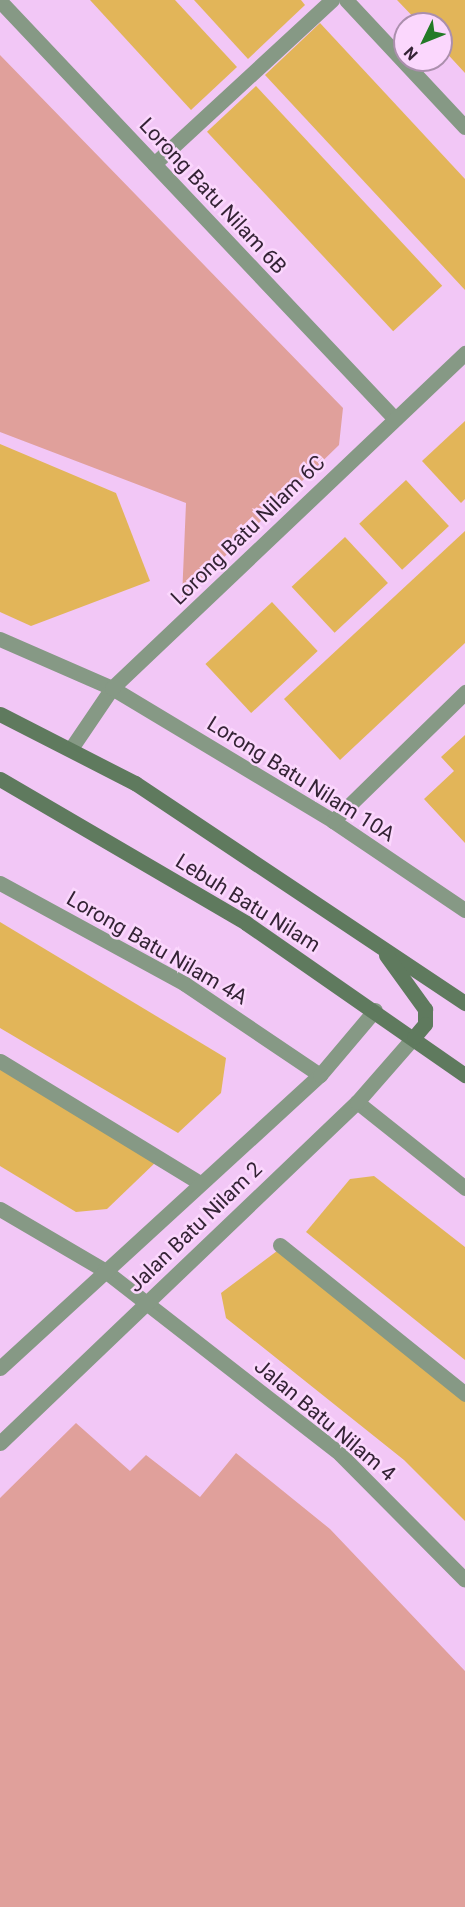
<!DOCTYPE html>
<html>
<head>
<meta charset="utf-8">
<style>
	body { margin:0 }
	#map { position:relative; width:465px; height:1907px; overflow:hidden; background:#f2c7f6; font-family:Roboto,sans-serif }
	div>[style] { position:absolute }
	.green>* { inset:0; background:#e0a09b }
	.building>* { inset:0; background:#e2b559; transform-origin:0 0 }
	.service>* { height:15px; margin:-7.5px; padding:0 7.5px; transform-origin:7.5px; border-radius:7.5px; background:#869985 }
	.minor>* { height:15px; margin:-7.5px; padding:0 7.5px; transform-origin:7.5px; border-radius:7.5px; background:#869985 }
	.secondary>* { height:15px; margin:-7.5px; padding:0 7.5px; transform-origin:7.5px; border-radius:7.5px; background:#5f7a5e }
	span { translate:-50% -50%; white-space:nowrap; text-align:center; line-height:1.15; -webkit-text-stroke:5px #fbd7fd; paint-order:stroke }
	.street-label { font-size:21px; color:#342335 }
	.north { position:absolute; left:393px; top:12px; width:60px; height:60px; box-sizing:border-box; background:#fbd7fd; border:2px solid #ab8fad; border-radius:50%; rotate:227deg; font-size:16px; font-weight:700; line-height:24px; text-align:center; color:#342335 }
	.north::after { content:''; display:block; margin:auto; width:21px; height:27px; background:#237a27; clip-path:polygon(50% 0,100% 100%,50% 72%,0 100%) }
</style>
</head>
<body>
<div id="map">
	<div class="green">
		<div style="clip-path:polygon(0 55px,343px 408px,339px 445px,182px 598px,186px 503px,0 432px)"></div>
		<div style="clip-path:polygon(76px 1423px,130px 1471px,146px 1455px,200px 1497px,236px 1453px,330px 1529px,465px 1671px,465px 1907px,0 1907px,0 1498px)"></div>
	</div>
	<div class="building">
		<div style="clip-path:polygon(90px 0,175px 0,237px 67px,191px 110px)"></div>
		<div style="clip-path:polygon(194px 0,301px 0,305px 5px,248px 59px)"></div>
		<div style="clip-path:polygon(397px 0,465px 0,465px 73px,441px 47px,441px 24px,420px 24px)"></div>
		<div style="clip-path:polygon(320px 23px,465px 179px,465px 290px,265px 75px)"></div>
		<div style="left:256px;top:86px;width:273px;height:67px;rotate:47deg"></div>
		<div style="clip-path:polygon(465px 421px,465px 499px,461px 503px,422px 461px)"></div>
		<div style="clip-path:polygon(0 444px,116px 493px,150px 581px,31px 626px,0 612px)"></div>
		<div style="left:406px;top:480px;width:63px;height:64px;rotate:47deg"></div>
		<div style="clip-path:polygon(465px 531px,465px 643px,340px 760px,284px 699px)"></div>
		<div style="left:345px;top:537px;width:63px;height:73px;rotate:47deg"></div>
		<div style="left:272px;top:602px;width:67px;height:91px;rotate:47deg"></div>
		<div style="clip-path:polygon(465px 735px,465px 843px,424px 799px,454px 771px,441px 757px)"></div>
		<div style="clip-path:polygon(0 922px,226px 1058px,221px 1093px,178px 1133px,0 1028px)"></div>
		<div style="clip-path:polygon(0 1064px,158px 1160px,107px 1209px,76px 1212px,0 1166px)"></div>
		<div style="clip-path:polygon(374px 1176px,465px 1247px,465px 1360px,306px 1232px,350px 1179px)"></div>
		<div style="clip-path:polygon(281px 1248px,465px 1399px,465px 1521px,404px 1460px,226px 1318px,221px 1293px)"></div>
	</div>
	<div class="service">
		<div style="left:154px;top:164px;width:242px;rotate:-42.7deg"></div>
		<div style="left:0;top:1061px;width:234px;rotate:31.4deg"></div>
		<div style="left:280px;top:1245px;width:238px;rotate:38.8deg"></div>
	</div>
	<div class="minor">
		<div style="left:346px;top:0;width:174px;rotate:46.9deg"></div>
		<div style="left:0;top:1px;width:575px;rotate:46.62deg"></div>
		<div style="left:0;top:639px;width:122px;rotate:23.6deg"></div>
		<div style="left:112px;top:688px;width:258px;rotate:31deg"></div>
		<div style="left:333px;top:821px;width:159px;rotate:34deg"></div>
		<div style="left:72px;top:747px;width:71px;rotate:-55.9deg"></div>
		<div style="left:112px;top:688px;width:487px;rotate:-43.5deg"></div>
		<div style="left:333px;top:821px;width:185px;rotate:-44.3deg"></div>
		<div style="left:0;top:883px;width:211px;rotate:28.6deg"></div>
		<div style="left:185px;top:984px;width:163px;rotate:34deg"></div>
		<div style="left:357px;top:1102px;width:138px;rotate:38.5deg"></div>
		<div style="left:0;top:1209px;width:121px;rotate:30.4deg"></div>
		<div style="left:104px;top:1270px;width:299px;rotate:37.9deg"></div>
		<div style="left:340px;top:1454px;width:177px;rotate:45.2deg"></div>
		<div style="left:0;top:1368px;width:434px;rotate:-42.5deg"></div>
		<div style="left:320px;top:1075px;width:85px;rotate:-49.8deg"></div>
		<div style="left:0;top:1443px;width:494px;rotate:-43.7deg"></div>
		<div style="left:357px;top:1102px;width:86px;rotate:-48.8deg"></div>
	</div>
	<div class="secondary">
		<div style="left:0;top:714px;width:152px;rotate:27.1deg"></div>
		<div style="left:135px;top:783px;width:397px;rotate:33.7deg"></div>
		<div style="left:0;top:779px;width:285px;rotate:30.3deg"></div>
		<div style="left:246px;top:923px;width:267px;rotate:34.8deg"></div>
		<div style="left:386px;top:955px;width:67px;rotate:54.2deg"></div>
		<div style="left:425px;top:1009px;width:15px;rotate:90deg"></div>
		<div style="left:425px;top:1024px;width:17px;rotate:130deg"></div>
	</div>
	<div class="street-label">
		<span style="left:213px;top:196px;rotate:47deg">Lorong Batu Nilam 6B</span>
		<span style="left:248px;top:530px;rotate:-44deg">Lorong Batu Nilam 6C</span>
		<span style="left:301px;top:779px;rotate:32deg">Lorong Batu Nilam 10A</span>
		<span style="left:248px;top:903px;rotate:32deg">Lebuh Batu Nilam</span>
		<span style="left:157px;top:948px;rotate:30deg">Lorong Batu Nilam 4A</span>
		<span style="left:195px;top:1227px;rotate:-44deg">Jalan Batu Nilam 2</span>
		<span style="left:325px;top:1420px;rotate:40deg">Jalan Batu Nilam 4</span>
	</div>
	<div class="north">N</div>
</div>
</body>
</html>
